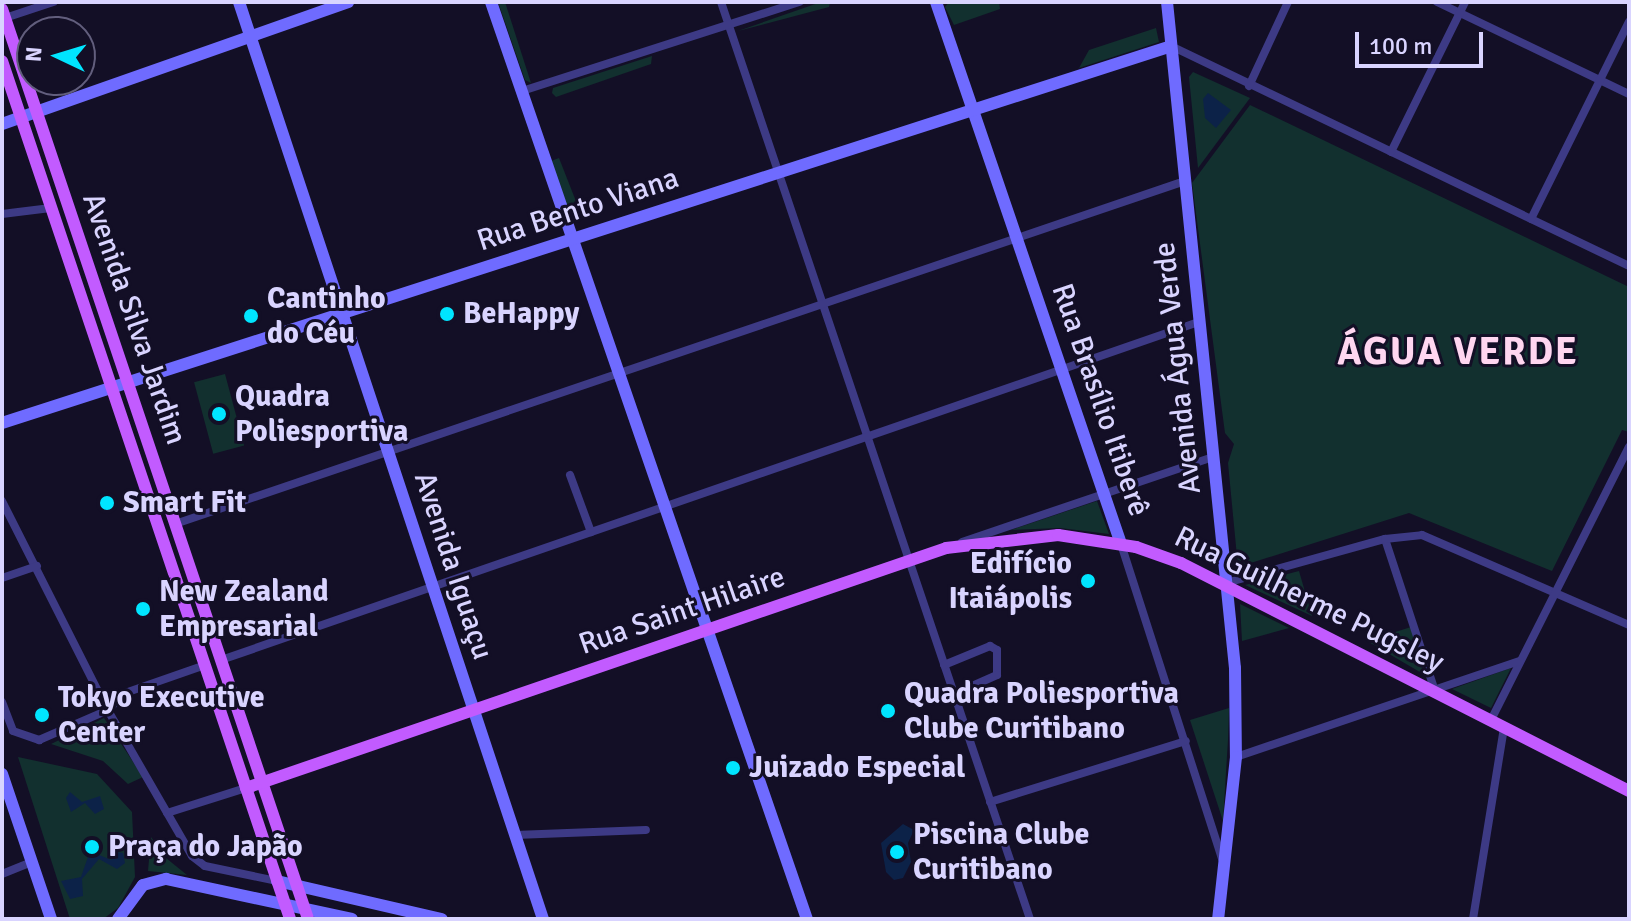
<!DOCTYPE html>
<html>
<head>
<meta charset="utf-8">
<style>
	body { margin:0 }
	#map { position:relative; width:1631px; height:921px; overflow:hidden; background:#130f26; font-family:Signika,sans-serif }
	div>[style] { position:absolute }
	.green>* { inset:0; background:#12302f; transform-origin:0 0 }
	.water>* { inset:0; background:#0c2248 }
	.street>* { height:8px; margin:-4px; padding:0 4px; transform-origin:4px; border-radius:4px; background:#3d3a85 }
	.secondary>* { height:12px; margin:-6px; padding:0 6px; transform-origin:6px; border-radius:6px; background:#6f6bff }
	.primary>* { height:12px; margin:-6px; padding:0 6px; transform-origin:6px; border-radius:6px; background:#c25bff }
	.dots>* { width:22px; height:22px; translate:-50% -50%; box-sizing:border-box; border:4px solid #130f26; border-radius:50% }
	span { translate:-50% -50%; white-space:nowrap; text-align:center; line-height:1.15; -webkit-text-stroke:6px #130f26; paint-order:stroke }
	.street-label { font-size:30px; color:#d9d4ff }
	.poi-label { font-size:30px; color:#d9d4ff; font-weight:700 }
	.left { translate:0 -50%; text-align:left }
	.right { translate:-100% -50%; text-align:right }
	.district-label { font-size:38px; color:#ffd6f0; font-weight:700; letter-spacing:2px }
	.frame { position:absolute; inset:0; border:4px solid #d9d4ff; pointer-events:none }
	.north { position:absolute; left:16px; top:16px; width:80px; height:80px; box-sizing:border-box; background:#130f26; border:2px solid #625e7d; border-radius:50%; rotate:274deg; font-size:22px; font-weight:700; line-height:32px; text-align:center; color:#d9d4ff }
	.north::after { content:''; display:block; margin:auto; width:28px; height:36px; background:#00e5ff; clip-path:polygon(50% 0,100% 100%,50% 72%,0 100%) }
	.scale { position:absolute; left:1355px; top:32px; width:128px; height:36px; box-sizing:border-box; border:4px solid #d9d4ff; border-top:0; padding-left:10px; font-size:24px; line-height:28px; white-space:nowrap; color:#d9d4ff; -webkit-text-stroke:6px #130f26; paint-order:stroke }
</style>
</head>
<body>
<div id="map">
	<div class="green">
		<div style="clip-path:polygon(498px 2px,505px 2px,531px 83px,525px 80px)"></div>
		<div style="clip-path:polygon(821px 2px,830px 2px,829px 7px,738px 31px)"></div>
		<div style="clip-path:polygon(949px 2px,999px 2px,1000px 9px,954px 25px,945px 7px)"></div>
		<div style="clip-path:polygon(1156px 28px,1159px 42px,1079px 68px,1089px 50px)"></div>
		<div style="clip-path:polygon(652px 56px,651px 64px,556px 97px,552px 93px,553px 88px)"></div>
		<div style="clip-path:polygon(1193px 72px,1250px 98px,1198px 168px,1189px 77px)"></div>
		<div style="clip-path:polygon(1250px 105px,1629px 287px,1629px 432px,1622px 430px,1552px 571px,1409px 513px,1238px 567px,1228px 463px,1234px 444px,1225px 433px,1192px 183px)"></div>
		<div style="clip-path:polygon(559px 158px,579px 209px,575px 214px,569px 212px,551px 161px)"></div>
		<div style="left:225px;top:374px;width:74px;height:32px;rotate:75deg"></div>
		<div style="clip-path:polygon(1097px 501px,1109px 534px,1060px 528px,1011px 530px)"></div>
		<div style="clip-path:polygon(1299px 571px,1312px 616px,1245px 585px)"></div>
		<div style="clip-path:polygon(1240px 604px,1289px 628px,1242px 641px)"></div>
		<div style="clip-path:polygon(1411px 627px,1430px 678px,1367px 641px)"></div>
		<div style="clip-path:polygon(1511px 668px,1491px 708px,1452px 689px)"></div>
		<div style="clip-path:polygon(1229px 708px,1228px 740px,1223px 821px,1190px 720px)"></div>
		<div style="clip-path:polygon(104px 718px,143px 777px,128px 784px,103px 761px,51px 744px)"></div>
		<div style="clip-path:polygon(18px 757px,97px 774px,132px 812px,135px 877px,118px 908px,103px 919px,70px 919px)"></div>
		<div style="clip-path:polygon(151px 837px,166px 858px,187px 875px,148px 871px)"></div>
	</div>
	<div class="water">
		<div style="clip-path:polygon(1208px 93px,1231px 110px,1216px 128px,1205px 118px,1203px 99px)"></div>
		<div style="clip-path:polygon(70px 792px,82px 802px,100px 796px,104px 809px,95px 814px,85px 803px,71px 812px,66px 798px)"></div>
		<div style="clip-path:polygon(903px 824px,914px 830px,908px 843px,911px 862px,903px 878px,894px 880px,886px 872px,881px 843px)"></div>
		<div style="clip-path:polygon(90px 851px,111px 860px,116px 852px,123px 853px,125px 863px,117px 869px,99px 859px,82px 879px,83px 896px,70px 899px,61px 881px,81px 877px)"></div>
	</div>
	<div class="street">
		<div style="left:721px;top:2px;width:968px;rotate:71.38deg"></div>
		<div style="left:1437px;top:2px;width:213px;rotate:25.6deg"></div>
		<div style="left:5px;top:18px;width:51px;rotate:-18.4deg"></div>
		<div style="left:1171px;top:46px;width:508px;rotate:25.66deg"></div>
		<div style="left:1249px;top:86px;width:93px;rotate:-65.1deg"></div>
		<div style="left:522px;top:91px;width:292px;rotate:-17.8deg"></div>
		<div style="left:1391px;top:152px;width:167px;rotate:-63.7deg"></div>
		<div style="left:2px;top:214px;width:49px;rotate:-7deg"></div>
		<div style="left:1531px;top:219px;width:220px;rotate:-63.6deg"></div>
		<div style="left:570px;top:475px;width:61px;rotate:69.8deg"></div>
		<div style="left:2px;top:501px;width:231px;rotate:63.2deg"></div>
		<div style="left:106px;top:707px;width:172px;rotate:60deg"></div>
		<div style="left:192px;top:856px;width:16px;rotate:38deg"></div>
		<div style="left:205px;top:866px;width:74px;rotate:11.8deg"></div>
		<div style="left:175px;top:524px;width:1067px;rotate:-18.76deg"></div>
		<div style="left:1385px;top:539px;width:160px;rotate:71.8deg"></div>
		<div style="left:962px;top:542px;width:265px;rotate:-18.7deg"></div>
		<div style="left:1121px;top:544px;width:331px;rotate:72.2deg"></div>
		<div style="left:2px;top:578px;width:37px;rotate:-19deg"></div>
		<div style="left:1226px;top:583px;width:165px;rotate:-15.5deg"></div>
		<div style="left:1385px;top:539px;width:37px;rotate:-6deg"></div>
		<div style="left:1422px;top:535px;width:226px;rotate:23.5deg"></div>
		<div style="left:221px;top:660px;width:1035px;rotate:-19.07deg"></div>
		<div style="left:944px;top:665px;width:50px;rotate:-22.4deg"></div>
		<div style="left:990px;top:646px;width:8px;rotate:30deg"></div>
		<div style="left:997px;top:650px;width:25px;rotate:90deg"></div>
		<div style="left:997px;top:675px;width:47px;rotate:156.2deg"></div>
		<div style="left:2px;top:702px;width:31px;rotate:69deg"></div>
		<div style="left:13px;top:731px;width:28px;rotate:19deg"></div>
		<div style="left:39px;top:740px;width:75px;rotate:-23.5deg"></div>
		<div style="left:108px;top:710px;width:24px;rotate:-45deg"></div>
		<div style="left:125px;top:693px;width:85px;rotate:-19.3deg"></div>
		<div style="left:1491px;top:720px;width:306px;rotate:-63.2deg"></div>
		<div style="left:1236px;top:757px;width:300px;rotate:-18.7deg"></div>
		<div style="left:990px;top:802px;width:205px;rotate:-17.3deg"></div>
		<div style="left:167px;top:813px;width:83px;rotate:-17.6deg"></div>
		<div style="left:515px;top:835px;width:131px;rotate:-2.2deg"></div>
		<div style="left:2px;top:874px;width:32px;rotate:-22deg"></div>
		<div style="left:1473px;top:919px;width:194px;rotate:-80.8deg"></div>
	</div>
	<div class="secondary">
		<div style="left:239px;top:2px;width:966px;rotate:71.66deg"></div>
		<div style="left:491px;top:2px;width:970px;rotate:70.99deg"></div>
		<div style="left:936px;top:2px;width:573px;rotate:71.15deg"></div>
		<div style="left:1167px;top:2px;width:669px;rotate:84.17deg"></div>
		<div style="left:1235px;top:668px;width:89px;rotate:89.4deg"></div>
		<div style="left:1236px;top:757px;width:163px;rotate:96.3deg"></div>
		<div style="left:2px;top:124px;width:367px;rotate:-19.4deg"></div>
		<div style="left:2px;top:423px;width:1228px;rotate:-17.87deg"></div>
		<div style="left:2px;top:774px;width:153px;rotate:71.3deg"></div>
		<div style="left:277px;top:881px;width:169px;rotate:13deg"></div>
		<div style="left:118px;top:919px;width:42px;rotate:-53.7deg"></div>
		<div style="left:143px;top:885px;width:24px;rotate:-15deg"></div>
		<div style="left:166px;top:879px;width:190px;rotate:12.1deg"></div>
	</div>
	<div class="primary">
		<div style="left:2px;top:9px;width:960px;rotate:71.41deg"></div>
		<div style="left:2px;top:61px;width:905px;rotate:71.44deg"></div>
		<div style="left:246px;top:788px;width:740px;rotate:-18.92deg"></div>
		<div style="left:946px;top:548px;width:113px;rotate:-6.6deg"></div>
		<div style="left:1058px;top:535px;width:79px;rotate:8.7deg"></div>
		<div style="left:1136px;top:547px;width:48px;rotate:19.6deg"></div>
		<div style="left:1181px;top:563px;width:503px;rotate:26.97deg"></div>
	</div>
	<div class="dots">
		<div style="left:447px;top:314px;background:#00e5ff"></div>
		<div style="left:251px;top:316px;background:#00e5ff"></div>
		<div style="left:219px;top:414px;background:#00e5ff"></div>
		<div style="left:107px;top:503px;background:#00e5ff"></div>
		<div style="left:1088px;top:581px;background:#00e5ff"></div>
		<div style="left:143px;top:609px;background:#00e5ff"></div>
		<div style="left:888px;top:711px;background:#00e5ff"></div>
		<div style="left:42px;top:715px;background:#00e5ff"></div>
		<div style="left:733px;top:768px;background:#00e5ff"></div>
		<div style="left:92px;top:847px;background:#00e5ff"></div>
		<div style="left:897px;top:852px;background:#00e5ff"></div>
	</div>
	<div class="street-label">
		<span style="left:578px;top:210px;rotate:-18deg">Rua Bento Viana</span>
		<span style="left:134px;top:319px;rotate:71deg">Avenida Silva Jardim</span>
		<span style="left:1178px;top:368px;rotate:-96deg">Avenida Água Verde</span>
		<span style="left:1100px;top:400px;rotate:71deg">Rua Brasílio Itiberê</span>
		<span style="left:453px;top:566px;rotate:72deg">Avenida Iguaçu</span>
		<span style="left:1309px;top:600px;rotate:26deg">Rua Guilherme Pugsley</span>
		<span style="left:682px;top:611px;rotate:-19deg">Rua Saint Hilaire</span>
	</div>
	<div class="poi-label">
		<span class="left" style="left:267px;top:316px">Cantinho<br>do Céu</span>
		<span class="left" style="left:463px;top:314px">BeHappy</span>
		<span class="left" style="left:235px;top:414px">Quadra<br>Poliesportiva</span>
		<span class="left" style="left:123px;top:503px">Smart Fit</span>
		<span class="right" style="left:1072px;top:581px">Edifício<br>Itaiápolis</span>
		<span class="left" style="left:159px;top:609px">New Zealand<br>Empresarial</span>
		<span class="left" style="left:904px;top:711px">Quadra Poliesportiva<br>Clube Curitibano</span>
		<span class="left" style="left:58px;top:715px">Tokyo Executive<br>Center</span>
		<span class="left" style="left:749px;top:768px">Juizado Especial</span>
		<span class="left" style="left:913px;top:852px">Piscina Clube<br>Curitibano</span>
		<span class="left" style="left:108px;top:847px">Praça do Japão</span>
	</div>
	<div class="district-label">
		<span style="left:1458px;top:352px">ÁGUA VERDE</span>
	</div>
	<div class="frame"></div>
	<div class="north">N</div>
	<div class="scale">100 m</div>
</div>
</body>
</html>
